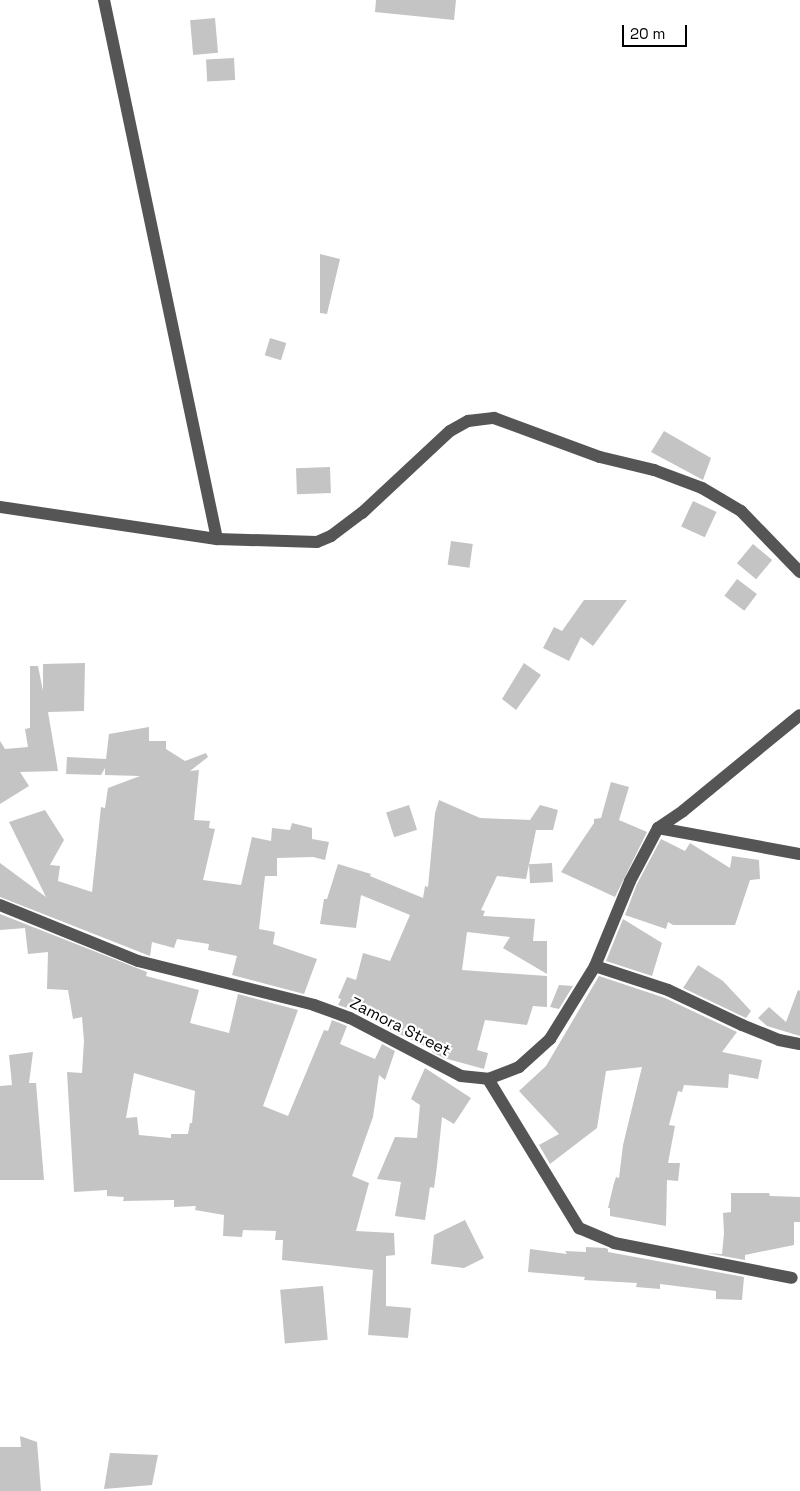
<!DOCTYPE html>
<html>
<head>
<meta charset="utf-8">
<style>
	body { margin:0 }
	#map { position:relative; width:800px; height:1491px; overflow:hidden; background:#fff; font-family:"Space Grotesk",sans-serif }
	div>[style] { position:absolute }
	.building>* { inset:0; background:#c4c4c4; transform-origin:0 0 }
	.minor>* { height:12px; margin:-6px; padding:0 6px; transform-origin:6px; border-radius:6px; background:#555 }
	span { translate:-50% -50%; white-space:nowrap; text-align:center; line-height:1.15; -webkit-text-stroke:4.5px #fff; paint-order:stroke }
	.street-label { font-size:16px; color:#000 }
	.scale { position:absolute; left:622px; top:25px; width:65px; height:22px; box-sizing:border-box; border:2px solid #000; border-top:0; padding-left:6px; font-size:15px; line-height:18px; white-space:nowrap; color:#000; -webkit-text-stroke:4px #fff; paint-order:stroke }
</style>
</head>
<body>
<div id="map">
	<div class="building">
		<div style="clip-path:polygon(376px 0,456px 0,454px 20px,375px 12px)"></div>
		<div style="left:215px;top:18px;width:35px;height:25px;rotate:85deg"></div>
		<div style="left:234px;top:58px;width:22px;height:28px;rotate:87deg"></div>
		<div style="clip-path:polygon(320px 254px,340px 259px,327px 314px,320px 313px)"></div>
		<div style="left:270px;top:338px;width:17px;height:18px;rotate:17deg"></div>
		<div style="clip-path:polygon(664px 431px,711px 458px,703px 480px,651px 452px)"></div>
		<div style="left:330px;top:467px;width:26px;height:34px;rotate:88deg"></div>
		<div style="left:693px;top:501px;width:26px;height:28px;rotate:25deg"></div>
		<div style="left:451px;top:541px;width:22px;height:24px;rotate:8deg"></div>
		<div style="left:753px;top:544px;width:25px;height:25px;rotate:40deg"></div>
		<div style="left:737px;top:579px;width:25px;height:21px;rotate:37deg"></div>
		<div style="clip-path:polygon(584px 600px,627px 600px,593px 646px,581px 637px,569px 661px,543px 648px,554px 627px,562px 631px)"></div>
		<div style="clip-path:polygon(85px 663px,84px 711px,48px 712px,58px 771px,20px 772px,29px 786px,0 804px,0 741px,5px 749px,28px 747px,25px 729px,30px 728px,30px 666px,38px 666px,43px 691px,43px 664px)"></div>
		<div style="clip-path:polygon(524px 663px,541px 675px,516px 710px,502px 699px)"></div>
		<div style="clip-path:polygon(149px 727px,149px 741px,166px 741px,166px 749px,185px 761px,206px 753px,208px 757px,190px 771px,199px 770px,194px 820px,210px 821px,209px 828px,215px 829px,203px 880px,241px 885px,252px 837px,271px 841px,272px 828px,290px 830px,292px 823px,312px 828px,312px 839px,329px 842px,325px 860px,313px 857px,277px 858px,277px 876px,265px 876px,259px 929px,275px 932px,273px 944px,317px 959px,304px 994px,232px 975px,237px 956px,208px 950px,209px 944px,177px 939px,174px 948px,152px 942px,150px 956px,0 897px,0 863px,46px 897px,9px 822px,45px 810px,64px 840px,50px 865px,60px 866px,58px 881px,92px 892px,101px 807px,105px 808px,108px 788px,140px 776px,105px 775px,105px 768px,101px 775px,66px 774px,67px 757px,106px 759px,109px 734px)"></div>
		<div style="clip-path:polygon(611px 782px,629px 787px,619px 820px,647px 832px,615px 897px,561px 872px,594px 823px,594px 819px,601px 818px)"></div>
		<div style="clip-path:polygon(439px 800px,480px 818px,530px 820px,540px 805px,558px 810px,553px 830px,536px 830px,526px 879px,497px 876px,481px 910px,485px 911px,483px 916px,535px 919px,533px 941px,547px 941px,547px 974px,503px 948px,510px 937px,467px 932px,462px 970px,547px 976px,547px 1007px,533px 1006px,527px 1025px,485px 1020px,477px 1050px,488px 1053px,484px 1069px,444px 1058px,432px 1052px,433px 1050px,389px 1029px,393px 1021px,355px 1005px,353px 1010px,338px 1005px,341px 999px,338px 998px,347px 977px,356px 980px,363px 953px,390px 961px,410px 915px,361px 895px,356px 928px,320px 924px,324px 899px,327px 899px,338px 864px,371px 874px,370px 876px,423px 898px,425px 886px,428px 887px,435px 813px)"></div>
		<div style="left:409px;top:805px;width:26px;height:24px;rotate:72deg"></div>
		<div style="clip-path:polygon(661px 839px,685px 851px,690px 843px,730px 868px,732px 856px,759px 860px,760px 879px,750px 880px,735px 925px,673px 925px,668px 922px,666px 929px,625px 915px,637px 884px)"></div>
		<div style="left:552px;top:863px;width:19px;height:23px;rotate:87deg"></div>
		<div style="clip-path:polygon(evenodd,0 914px,147px 972px,146px 976px,199px 990px,190px 1023px,229px 1033px,238px 994px,298px 1010px,263px 1106px,288px 1116px,324px 1030px,328px 1031px,332px 1020px,347px 1026px,340px 1044px,375px 1059px,382px 1044px,395px 1051px,385px 1080px,379px 1075px,373px 1117px,352px 1176px,369px 1183px,356px 1231px,394px 1233px,395px 1255px,386px 1256px,386px 1306px,411px 1308px,408px 1338px,368px 1335px,373px 1270px,282px 1260px,283px 1240px,275px 1240px,276px 1231px,243px 1230px,242px 1237px,223px 1236px,224px 1215px,195px 1210px,196px 1206px,174px 1207px,174px 1200px,123px 1201px,124px 1197px,107px 1196px,107px 1190px,74px 1192px,67px 1072px,82px 1073px,84px 1041px,82px 1017px,73px 1019px,68px 990px,47px 989px,48px 952px,28px 954px,25px 928px,0 930px,0 914px,134px 1073px,195px 1091px,192px 1123px,190px 1123px,188px 1134px,171px 1134px,171px 1138px,139px 1135px,137px 1117px,126px 1118px,134px 1073px)"></div>
		<div style="clip-path:polygon(623px 919px,662px 943px,652px 976px,606px 961px)"></div>
		<div style="clip-path:polygon(698px 965px,723px 981px,751px 1011px,746px 1018px,683px 988px)"></div>
		<div style="clip-path:polygon(599px 976px,665px 998px,737px 1032px,722px 1052px,762px 1060px,758px 1079px,729px 1074px,728px 1088px,684px 1085px,682px 1092px,678px 1091px,669px 1125px,675px 1126px,668px 1163px,680px 1163px,678px 1181px,667px 1180px,666px 1226px,610px 1216px,610px 1208px,608px 1208px,614px 1183px,616px 1177px,619px 1178px,623px 1145px,642px 1067px,606px 1071px,597px 1128px,550px 1164px,539px 1145px,559px 1134px,519px 1091px,546px 1066px)"></div>
		<div style="clip-path:polygon(559px 985px,573px 986px,559px 1009px,550px 1007px)"></div>
		<div style="clip-path:polygon(798px 990px,800px 991px,800px 1036px,767px 1026px,758px 1018px,769px 1007px,786px 1022px)"></div>
		<div style="clip-path:polygon(33px 1052px,29px 1083px,36px 1083px,44px 1180px,0 1180px,0 1086px,12px 1085px,9px 1055px)"></div>
		<div style="clip-path:polygon(425px 1068px,471px 1098px,454px 1124px,442px 1117px,437px 1166px,434px 1188px,430px 1187px,425px 1220px,395px 1216px,401px 1182px,377px 1179px,395px 1137px,417px 1138px,420px 1105px,411px 1099px)"></div>
		<div style="clip-path:polygon(731px 1193px,769px 1193px,770px 1196px,800px 1197px,800px 1222px,794px 1222px,794px 1245px,745px 1255px,745px 1260px,706px 1253px,722px 1254px,724px 1233px,723px 1213px,731px 1212px)"></div>
		<div style="clip-path:polygon(465px 1220px,484px 1258px,464px 1268px,431px 1264px,434px 1235px)"></div>
		<div style="clip-path:polygon(586px 1247px,605px 1248px,608px 1249px,608px 1252px,744px 1277px,742px 1300px,716px 1299px,716px 1291px,660px 1284px,660px 1289px,636px 1287px,637px 1283px,584px 1280px,585px 1277px,528px 1272px,530px 1249px,567px 1254px,565px 1251px,586px 1252px)"></div>
		<div style="left:323px;top:1286px;width:54px;height:43px;rotate:85deg"></div>
		<div style="clip-path:polygon(20px 1436px,37px 1442px,41px 1491px,0 1491px,0 1447px,21px 1447px)"></div>
		<div style="clip-path:polygon(110px 1453px,158px 1455px,152px 1485px,104px 1489px)"></div>
	</div>
	<div class="minor">
		<div style="left:104px;top:0;width:551px;rotate:78.16deg"></div>
		<div style="left:217px;top:539px;width:100px;rotate:1.7deg"></div>
		<div style="left:317px;top:542px;width:15px;rotate:-23deg"></div>
		<div style="left:331px;top:536px;width:39px;rotate:-37deg"></div>
		<div style="left:362px;top:513px;width:120px;rotate:-43deg"></div>
		<div style="left:450px;top:431px;width:21px;rotate:-29deg"></div>
		<div style="left:468px;top:421px;width:26px;rotate:-7deg"></div>
		<div style="left:494px;top:418px;width:113px;rotate:20.2deg"></div>
		<div style="left:600px;top:457px;width:56px;rotate:13.5deg"></div>
		<div style="left:654px;top:470px;width:51px;rotate:20.6deg"></div>
		<div style="left:702px;top:488px;width:45px;rotate:30.5deg"></div>
		<div style="left:741px;top:511px;width:85px;rotate:46deg"></div>
		<div style="left:0;top:507px;width:219px;rotate:8.4deg"></div>
		<div style="left:658px;top:828px;width:144px;rotate:10.4deg"></div>
		<div style="left:0;top:905px;width:149px;rotate:22.1deg"></div>
		<div style="left:138px;top:961px;width:181px;rotate:14deg"></div>
		<div style="left:314px;top:1005px;width:38px;rotate:20deg"></div>
		<div style="left:350px;top:1018px;width:125px;rotate:27.6deg"></div>
		<div style="left:461px;top:1076px;width:27px;rotate:6deg"></div>
		<div style="left:488px;top:1079px;width:33px;rotate:-21deg"></div>
		<div style="left:519px;top:1067px;width:42px;rotate:-42.1deg"></div>
		<div style="left:550px;top:1039px;width:86px;rotate:-58.3deg"></div>
		<div style="left:595px;top:966px;width:92px;rotate:-67.6deg"></div>
		<div style="left:630px;top:881px;width:60px;rotate:-62.2deg"></div>
		<div style="left:658px;top:828px;width:30px;rotate:-34deg"></div>
		<div style="left:683px;top:811px;width:151px;rotate:-39.4deg"></div>
		<div style="left:595px;top:966px;width:77px;rotate:18.2deg"></div>
		<div style="left:668px;top:990px;width:82px;rotate:25.3deg"></div>
		<div style="left:742px;top:1025px;width:40px;rotate:22deg"></div>
		<div style="left:779px;top:1040px;width:21px;rotate:11deg"></div>
		<div style="left:488px;top:1079px;width:175px;rotate:58.6deg"></div>
		<div style="left:579px;top:1228px;width:38px;rotate:23deg"></div>
		<div style="left:614px;top:1243px;width:181px;rotate:11.1deg"></div>
	</div>
	<div class="street-label">
		<span style="left:400px;top:1027px;rotate:27deg">Zamora Street</span>
	</div>
	<div class="scale">20 m</div>
</div>
</body>
</html>
